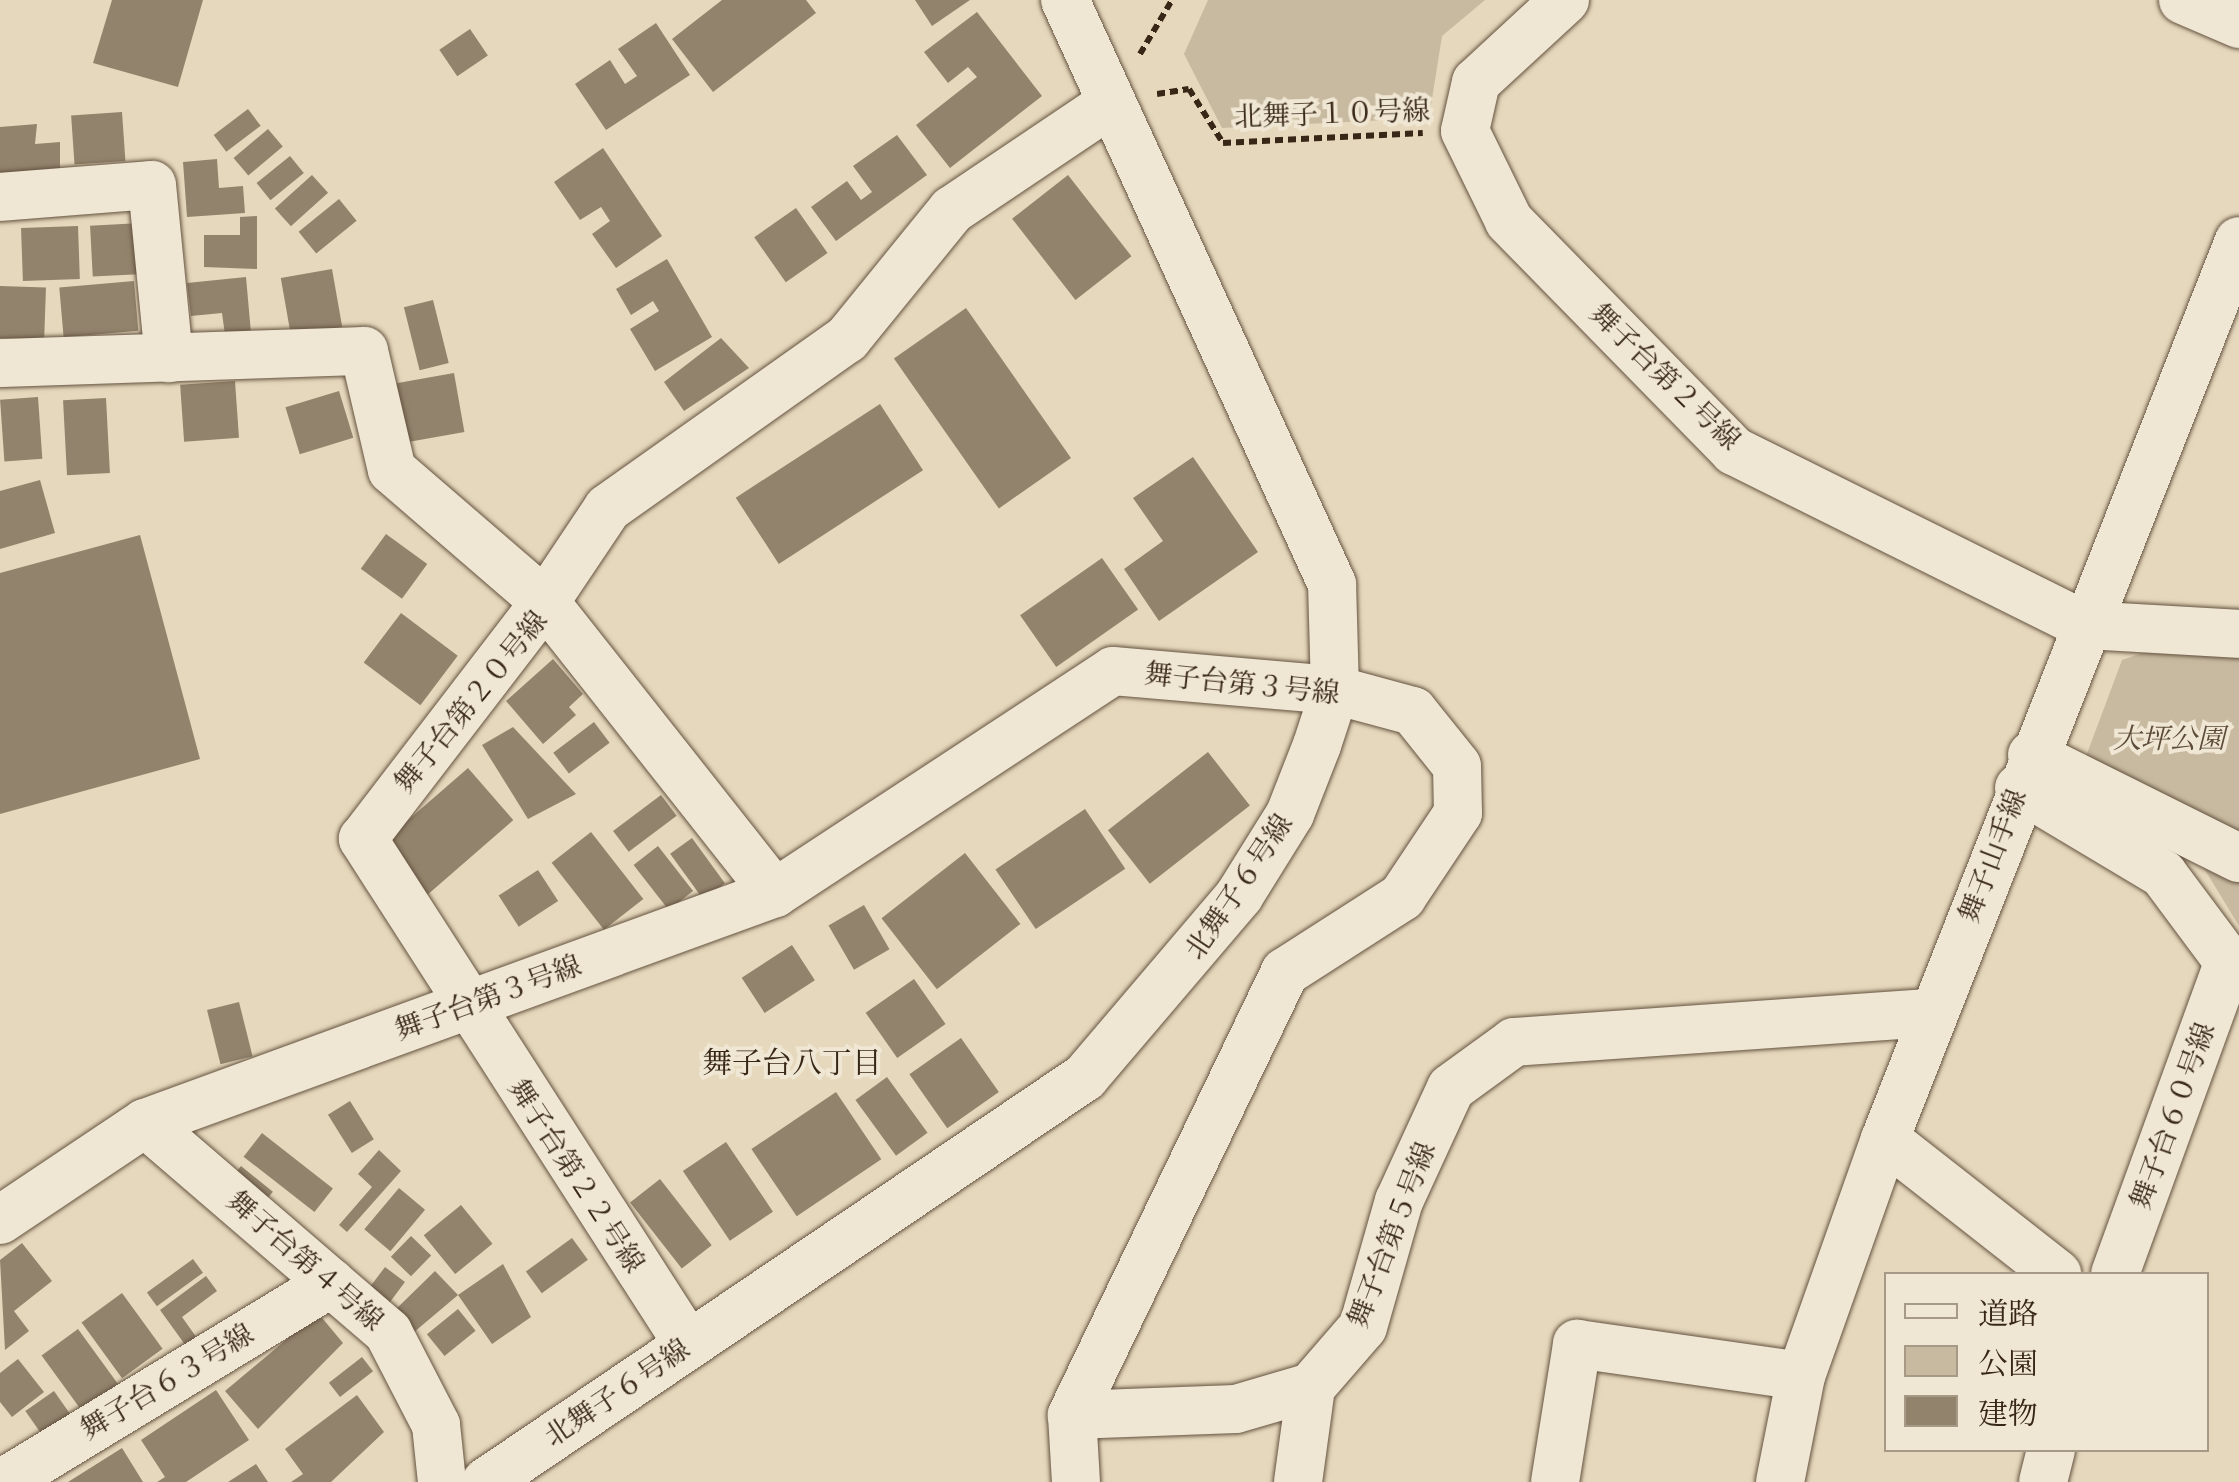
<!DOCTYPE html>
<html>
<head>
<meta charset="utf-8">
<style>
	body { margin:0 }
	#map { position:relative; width:2239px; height:1482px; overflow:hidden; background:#e6d8bc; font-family:"IM FELL Great Primer","Noto Serif JP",serif }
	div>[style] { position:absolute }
	.green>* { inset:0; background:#c8baa0 }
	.building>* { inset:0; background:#92836c; transform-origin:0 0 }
	.path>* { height:6px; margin-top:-3px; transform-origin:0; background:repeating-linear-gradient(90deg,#382716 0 8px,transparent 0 13px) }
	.roads { filter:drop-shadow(0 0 2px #645340) drop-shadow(0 0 2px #645340) }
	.minor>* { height:48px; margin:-24px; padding:0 24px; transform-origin:24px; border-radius:24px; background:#efe6d3 }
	span { translate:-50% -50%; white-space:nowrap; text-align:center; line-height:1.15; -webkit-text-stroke:8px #efe6d3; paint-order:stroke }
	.street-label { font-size:28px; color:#382716 }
	.park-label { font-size:28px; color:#5c4c38; font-style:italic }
	.neighbourhood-label { font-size:30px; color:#382716 }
	.legend { position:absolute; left:1884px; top:1272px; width:325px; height:180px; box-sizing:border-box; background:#efe6d3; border:2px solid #a69a87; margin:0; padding:12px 18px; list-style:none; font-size:30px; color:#382716 }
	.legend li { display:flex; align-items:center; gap:20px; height:50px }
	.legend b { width:50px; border:2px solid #a69a87 }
</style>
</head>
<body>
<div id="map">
	<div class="green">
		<div style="clip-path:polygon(1208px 0,1485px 0,1442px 36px,1429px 118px,1222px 128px,1184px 54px)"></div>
		<div style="clip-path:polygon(2165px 645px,2239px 652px,2239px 926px,2205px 870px,2085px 759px,2122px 660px)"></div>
	</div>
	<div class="building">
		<div style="clip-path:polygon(112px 0,203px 0,178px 87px,93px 63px)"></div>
		<div style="clip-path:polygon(722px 0,806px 0,816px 13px,713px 92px,672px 39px)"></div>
		<div style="clip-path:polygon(915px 0,970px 0,932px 26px)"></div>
		<div style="clip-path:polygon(977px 12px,1042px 96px,950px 168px,916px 125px,977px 77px,968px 67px,948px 83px,924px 52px)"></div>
		<div style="clip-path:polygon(656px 23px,690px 75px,606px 130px,575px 84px,610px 60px,625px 84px,637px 76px,618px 49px)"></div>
		<div style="left:470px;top:29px;width:32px;height:37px;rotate:56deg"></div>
		<div style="left:248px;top:109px;width:21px;height:43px;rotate:53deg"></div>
		<div style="left:122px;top:112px;width:49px;height:51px;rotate:86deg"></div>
		<div style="clip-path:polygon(37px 124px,35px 144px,60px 142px,60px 170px,0 175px,0 127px)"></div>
		<div style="left:268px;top:129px;width:23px;height:45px;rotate:50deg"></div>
		<div style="clip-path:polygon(897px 135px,927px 175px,836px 241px,811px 207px,847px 181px,861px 200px,872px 192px,853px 166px)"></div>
		<div style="clip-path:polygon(603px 148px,662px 236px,616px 268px,592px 234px,610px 221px,601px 207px,580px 220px,554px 182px)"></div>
		<div style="left:290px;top:156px;width:22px;height:43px;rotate:51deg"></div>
		<div style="clip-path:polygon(217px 159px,219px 188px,243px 186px,245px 213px,187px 217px,183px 162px)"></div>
		<div style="left:312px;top:175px;width:24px;height:50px;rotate:48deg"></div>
		<div style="left:1068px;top:175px;width:103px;height:71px;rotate:52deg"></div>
		<div style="left:339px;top:199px;width:28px;height:52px;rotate:51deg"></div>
		<div style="left:796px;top:208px;width:55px;height:51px;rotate:55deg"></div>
		<div style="clip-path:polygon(257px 216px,257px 269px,204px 267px,204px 235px,240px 235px,240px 217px)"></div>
		<div style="left:141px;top:223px;width:51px;height:51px;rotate:87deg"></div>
		<div style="left:78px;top:226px;width:53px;height:57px;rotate:88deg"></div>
		<div style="clip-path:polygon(667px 259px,712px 337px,655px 371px,630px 329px,659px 311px,653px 301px,631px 315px,616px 289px)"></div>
		<div style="left:332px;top:269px;width:59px;height:52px;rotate:80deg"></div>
		<div style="clip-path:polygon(246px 277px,251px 333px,225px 335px,222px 313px,191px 316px,187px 283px)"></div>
		<div style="left:134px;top:281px;width:50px;height:75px;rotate:85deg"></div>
		<div style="left:0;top:286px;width:46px;height:52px;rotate:2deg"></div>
		<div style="left:433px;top:300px;width:65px;height:30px;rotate:76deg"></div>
		<div style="left:966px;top:308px;width:183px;height:88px;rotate:55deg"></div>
		<div style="clip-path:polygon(721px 338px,749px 368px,684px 411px,664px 382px)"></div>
		<div style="left:454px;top:373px;width:60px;height:60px;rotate:80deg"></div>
		<div style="left:235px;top:381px;width:57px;height:55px;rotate:86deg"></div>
		<div style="left:339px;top:391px;width:49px;height:56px;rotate:73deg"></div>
		<div style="left:38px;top:397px;width:62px;height:38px;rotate:86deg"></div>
		<div style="left:106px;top:398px;width:75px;height:43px;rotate:87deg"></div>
		<div style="left:880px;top:404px;width:79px;height:172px;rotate:57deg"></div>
		<div style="clip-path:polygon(1193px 457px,1258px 552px,1159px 621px,1124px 569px,1163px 541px,1133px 498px)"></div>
		<div style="clip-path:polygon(40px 480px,55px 533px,0 549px,0 491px)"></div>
		<div style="left:386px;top:534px;width:51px;height:43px;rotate:36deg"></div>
		<div style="clip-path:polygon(140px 535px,200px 759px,0 814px,0 573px)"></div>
		<div style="left:1102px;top:558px;width:63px;height:100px;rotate:55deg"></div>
		<div style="left:401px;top:613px;width:71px;height:62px;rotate:37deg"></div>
		<div style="clip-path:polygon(553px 659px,583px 694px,569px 707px,576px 715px,543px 744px,506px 701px)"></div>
		<div style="left:594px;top:722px;width:26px;height:51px;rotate:53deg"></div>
		<div style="clip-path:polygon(513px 727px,576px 794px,528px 819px,482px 745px)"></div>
		<div style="left:1208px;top:752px;width:68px;height:127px;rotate:52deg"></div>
		<div style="left:468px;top:768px;width:69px;height:119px;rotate:49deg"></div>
		<div style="left:661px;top:795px;width:26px;height:60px;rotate:53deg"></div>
		<div style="left:1085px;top:809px;width:72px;height:108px;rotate:56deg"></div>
		<div style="left:591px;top:832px;width:85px;height:50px;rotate:52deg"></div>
		<div style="left:692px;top:838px;width:56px;height:27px;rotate:54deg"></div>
		<div style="left:658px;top:846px;width:57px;height:31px;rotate:52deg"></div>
		<div style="left:965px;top:853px;width:90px;height:106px;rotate:52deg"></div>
		<div style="left:538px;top:870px;width:37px;height:47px;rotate:57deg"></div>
		<div style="left:864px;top:905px;width:51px;height:41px;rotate:60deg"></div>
		<div style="left:792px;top:945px;width:42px;height:60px;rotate:57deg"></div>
		<div style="left:914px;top:979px;width:55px;height:59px;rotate:55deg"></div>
		<div style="left:239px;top:1002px;width:56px;height:33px;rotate:76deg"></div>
		<div style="left:961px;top:1038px;width:66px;height:63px;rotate:55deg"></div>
		<div style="left:887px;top:1077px;width:69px;height:39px;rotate:54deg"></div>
		<div style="left:836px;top:1092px;width:81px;height:102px;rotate:56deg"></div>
		<div style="left:350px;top:1101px;width:45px;height:26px;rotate:58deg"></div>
		<div style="left:262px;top:1133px;width:90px;height:30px;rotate:38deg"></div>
		<div style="left:726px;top:1142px;width:84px;height:52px;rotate:56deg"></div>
		<div style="clip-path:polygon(379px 1150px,401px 1171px,347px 1232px,339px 1225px,372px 1187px,358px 1174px)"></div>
		<div style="left:241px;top:1166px;width:41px;height:13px;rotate:39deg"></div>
		<div style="left:660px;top:1179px;width:84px;height:38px;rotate:52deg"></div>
		<div style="left:399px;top:1188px;width:34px;height:54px;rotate:40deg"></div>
		<div style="left:461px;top:1205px;width:50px;height:48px;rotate:51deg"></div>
		<div style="left:411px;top:1236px;width:28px;height:29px;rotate:44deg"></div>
		<div style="left:572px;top:1238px;width:27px;height:57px;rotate:54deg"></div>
		<div style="clip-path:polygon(22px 1243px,52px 1281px,14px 1311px,29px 1331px,5px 1350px,0 1260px)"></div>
		<div style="left:193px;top:1259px;width:17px;height:57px;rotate:54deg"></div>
		<div style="clip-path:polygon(503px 1264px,531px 1317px,492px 1344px,458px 1295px,413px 1333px,392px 1313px,435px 1271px,458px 1295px)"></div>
		<div style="left:385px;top:1267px;width:25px;height:33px;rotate:37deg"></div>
		<div style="clip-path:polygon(206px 1276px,217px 1291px,182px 1317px,197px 1338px,186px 1346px,160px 1310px)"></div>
		<div style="left:122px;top:1293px;width:69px;height:50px;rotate:54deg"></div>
		<div style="left:458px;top:1309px;width:28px;height:40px;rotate:51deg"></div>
		<div style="clip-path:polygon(318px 1313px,343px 1343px,258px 1429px,225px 1391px)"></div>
		<div style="left:78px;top:1329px;width:77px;height:45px;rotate:54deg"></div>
		<div style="left:362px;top:1357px;width:18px;height:42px;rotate:52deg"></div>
		<div style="clip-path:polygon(18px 1359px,44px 1392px,12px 1417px,0 1402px,0 1373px)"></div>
		<div style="clip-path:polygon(216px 1390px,249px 1440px,186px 1482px,157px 1482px,165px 1477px,141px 1440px)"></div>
		<div style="left:54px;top:1391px;width:33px;height:35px;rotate:55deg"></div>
		<div style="clip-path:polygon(357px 1395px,384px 1432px,331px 1482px,291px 1482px,303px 1474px,285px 1449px)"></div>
		<div style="clip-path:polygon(122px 1448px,143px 1482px,68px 1482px)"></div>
		<div style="clip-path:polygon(256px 1464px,268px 1482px,228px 1482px)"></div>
	</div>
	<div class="path">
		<div style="left:1140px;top:54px;width:63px;rotate:-59.3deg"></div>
		<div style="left:1157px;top:94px;width:32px;rotate:-9deg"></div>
		<div style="left:1189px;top:89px;width:64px;rotate:57.8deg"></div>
		<div style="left:1223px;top:143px;width:200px;rotate:-2.9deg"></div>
	</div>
	<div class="roads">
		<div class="minor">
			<div style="left:1565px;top:0;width:121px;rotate:137.3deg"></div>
			<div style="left:1476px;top:82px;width:50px;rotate:102.7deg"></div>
			<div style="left:1465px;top:131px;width:100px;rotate:63.9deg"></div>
			<div style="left:1509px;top:221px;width:322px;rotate:45.6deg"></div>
			<div style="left:1734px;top:451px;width:392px;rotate:26.4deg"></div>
			<div style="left:2085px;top:625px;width:154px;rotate:3.3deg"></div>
			<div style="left:2183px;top:0;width:61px;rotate:23.2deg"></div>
			<div style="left:0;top:197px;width:152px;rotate:-4.5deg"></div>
			<div style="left:152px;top:185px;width:174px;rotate:84.4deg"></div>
			<div style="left:0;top:363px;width:364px;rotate:-1.9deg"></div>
			<div style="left:364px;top:351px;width:122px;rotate:76.8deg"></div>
			<div style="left:392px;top:470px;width:202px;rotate:40.8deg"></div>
			<div style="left:545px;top:602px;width:113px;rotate:-56.2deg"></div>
			<div style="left:608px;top:508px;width:293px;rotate:-35.3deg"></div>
			<div style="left:847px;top:339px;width:166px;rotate:-50.9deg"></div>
			<div style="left:952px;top:210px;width:192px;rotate:-33.9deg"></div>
			<div style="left:2032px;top:755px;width:231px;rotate:26.5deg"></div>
			<div style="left:2019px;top:788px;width:168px;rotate:30.8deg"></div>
			<div style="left:2163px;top:874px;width:127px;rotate:53.3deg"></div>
			<div style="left:145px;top:1123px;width:321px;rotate:40.7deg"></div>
			<div style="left:388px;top:1332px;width:105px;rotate:62.7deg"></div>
			<div style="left:436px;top:1425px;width:57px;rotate:84deg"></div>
			<div style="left:1885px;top:1139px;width:219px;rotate:38.1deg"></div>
			<div style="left:0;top:1220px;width:174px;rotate:-33.8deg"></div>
			<div style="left:145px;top:1123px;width:671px;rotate:-20.06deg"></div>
			<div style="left:775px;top:893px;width:404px;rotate:-33.3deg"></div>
			<div style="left:1113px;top:671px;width:223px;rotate:4.9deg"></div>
			<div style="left:1335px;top:690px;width:81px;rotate:15.1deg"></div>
			<div style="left:1413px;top:711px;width:70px;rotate:51.3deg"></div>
			<div style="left:1457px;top:766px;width:47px;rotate:88.8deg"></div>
			<div style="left:1458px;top:813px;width:101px;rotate:123.7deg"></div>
			<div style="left:1402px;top:897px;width:139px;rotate:147.3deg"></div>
			<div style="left:1285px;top:972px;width:492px;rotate:115.7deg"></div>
			<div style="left:1072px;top:1415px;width:67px;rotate:86.6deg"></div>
			<div style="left:2115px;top:1274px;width:336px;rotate:-70deg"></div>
			<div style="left:688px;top:1344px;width:601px;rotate:-122.76deg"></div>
			<div style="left:363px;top:839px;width:299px;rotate:-52.5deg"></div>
			<div style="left:545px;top:602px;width:371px;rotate:51.7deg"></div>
			<div style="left:1072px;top:1415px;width:164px;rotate:-2.1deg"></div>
			<div style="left:1236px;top:1409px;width:78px;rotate:-16.3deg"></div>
			<div style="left:1311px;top:1387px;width:79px;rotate:-49.1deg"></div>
			<div style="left:1363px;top:1327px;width:131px;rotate:-74.1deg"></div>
			<div style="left:1399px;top:1201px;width:124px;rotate:-65.3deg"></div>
			<div style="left:1451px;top:1088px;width:78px;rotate:-36.1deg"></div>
			<div style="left:1514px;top:1042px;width:420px;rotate:-4deg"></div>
			<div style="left:4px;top:1482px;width:383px;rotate:-31.3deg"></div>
			<div style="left:486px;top:1482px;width:723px;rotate:-34.06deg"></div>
			<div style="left:1085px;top:1077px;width:238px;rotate:-49.6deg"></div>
			<div style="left:1239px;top:896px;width:97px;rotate:-58.1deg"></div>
			<div style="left:1290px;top:814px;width:74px;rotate:-68.6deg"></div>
			<div style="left:1317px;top:745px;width:58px;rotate:-71.9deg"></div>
			<div style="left:1335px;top:690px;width:106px;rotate:-91.6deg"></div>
			<div style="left:1332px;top:584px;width:642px;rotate:-114.57deg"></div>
			<div style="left:1298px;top:1482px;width:96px;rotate:-82.2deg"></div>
			<div style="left:1555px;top:1482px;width:140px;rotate:-80.9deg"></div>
			<div style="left:1577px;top:1344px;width:226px;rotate:8.1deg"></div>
			<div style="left:1780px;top:1482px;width:108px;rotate:-78.8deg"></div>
			<div style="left:1801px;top:1376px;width:251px;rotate:-70.5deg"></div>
			<div style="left:1885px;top:1139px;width:965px;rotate:-68.49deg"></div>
			<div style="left:2043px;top:1482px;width:33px;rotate:-76deg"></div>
		</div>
	</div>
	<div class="street-label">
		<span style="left:1332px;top:114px;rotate:-2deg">北舞子１０号線</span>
		<span style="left:1665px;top:377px;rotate:44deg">舞子台第２号線</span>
		<span style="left:1242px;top:684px;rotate:6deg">舞子台第３号線</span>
		<span style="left:471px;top:702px;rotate:-51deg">舞子台第２０号線</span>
		<span style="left:1993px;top:856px;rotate:-69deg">舞子山手線</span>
		<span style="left:1239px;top:887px;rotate:-56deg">北舞子６号線</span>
		<span style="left:488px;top:998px;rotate:-20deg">舞子台第３号線</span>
		<span style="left:2173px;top:1116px;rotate:-70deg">舞子台６０号線</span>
		<span style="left:576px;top:1176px;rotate:57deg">舞子台第２２号線</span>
		<span style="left:1392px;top:1235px;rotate:-69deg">舞子台第５号線</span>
		<span style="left:305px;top:1261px;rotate:41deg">舞子台第４号線</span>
		<span style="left:167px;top:1382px;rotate:-31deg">舞子台６３号線</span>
		<span style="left:617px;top:1393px;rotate:-34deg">北舞子６号線</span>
	</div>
	<div class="park-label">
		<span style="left:2169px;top:739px">大坪公園</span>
	</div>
	<div class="neighbourhood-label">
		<span style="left:792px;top:1063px">舞子台八丁目</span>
	</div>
	<ul class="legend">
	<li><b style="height:12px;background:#efe6d3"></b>道路</li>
	<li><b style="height:28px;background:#c8baa0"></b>公園</li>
	<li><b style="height:28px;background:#92836c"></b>建物</li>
	</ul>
</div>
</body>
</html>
